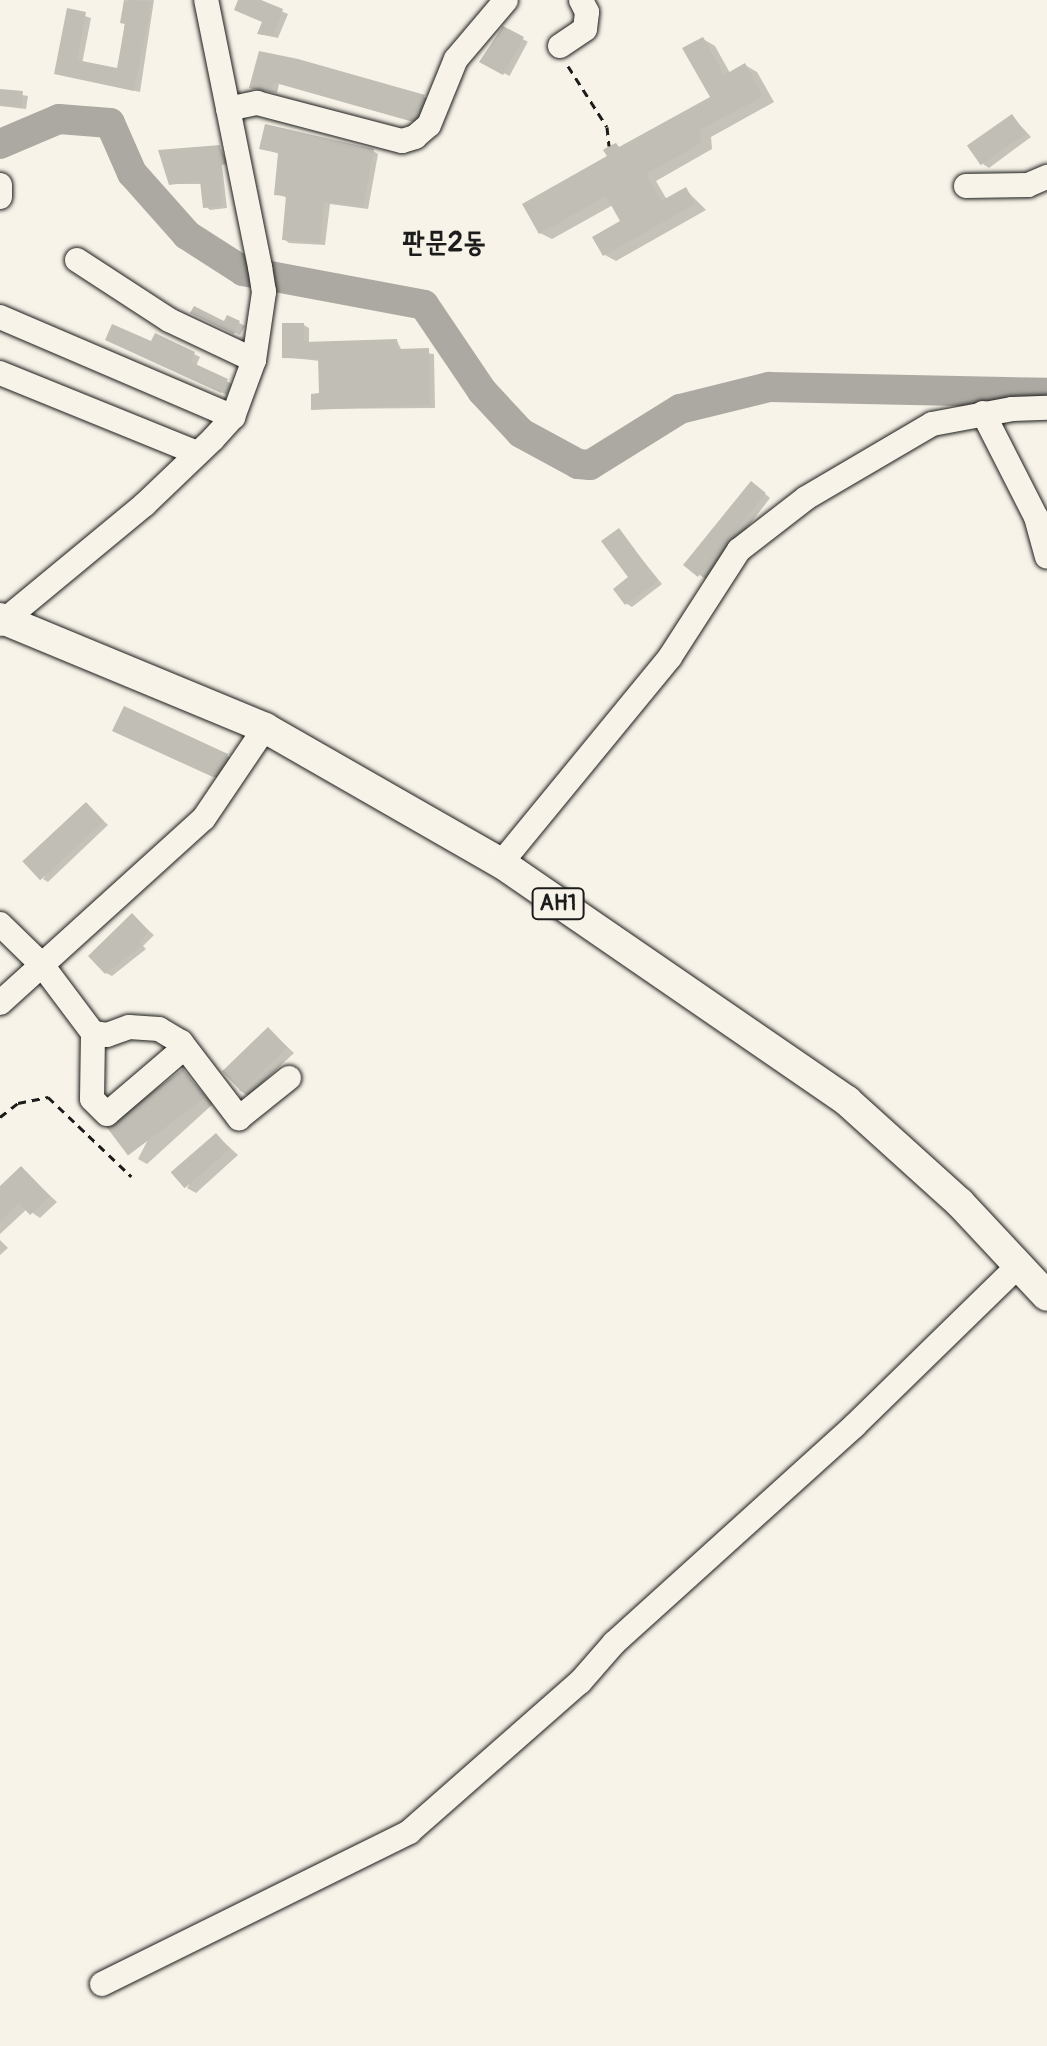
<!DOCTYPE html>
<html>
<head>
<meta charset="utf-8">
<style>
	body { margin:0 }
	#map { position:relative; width:1047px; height:2046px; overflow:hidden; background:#f7f3e8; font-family:Pangolin,"Poor Story",sans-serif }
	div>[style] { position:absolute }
	.shadow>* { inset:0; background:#0003; transform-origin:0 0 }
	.river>* { height:30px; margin:-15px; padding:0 15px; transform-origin:15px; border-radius:15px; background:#aca9a2 }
	.building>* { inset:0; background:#c0beb5; transform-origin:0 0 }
	.path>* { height:3px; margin-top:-1.5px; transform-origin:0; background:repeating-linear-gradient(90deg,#1c1c1c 0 8px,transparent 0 14px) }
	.roads { filter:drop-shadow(0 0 2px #1c1c1c) drop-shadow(0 0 2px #1c1c1c) }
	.minor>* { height:24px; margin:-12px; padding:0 12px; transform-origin:12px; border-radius:12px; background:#f7f3e8 }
	.major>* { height:30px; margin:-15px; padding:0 15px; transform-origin:15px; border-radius:15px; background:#f7f3e8 }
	span { translate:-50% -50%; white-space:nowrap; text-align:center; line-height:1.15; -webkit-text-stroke:7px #f7f3e8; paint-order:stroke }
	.shield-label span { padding:2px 6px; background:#f7f3e8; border:2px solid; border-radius:6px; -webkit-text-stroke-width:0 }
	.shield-label { font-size:22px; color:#1c1c1c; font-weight:700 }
	.quarter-label { font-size:28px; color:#1c1c1c; font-weight:700 }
</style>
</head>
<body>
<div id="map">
	<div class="shadow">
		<div style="clip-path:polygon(128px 0,154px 0,140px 92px,56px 73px,69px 11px,91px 18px,82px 64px,118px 71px)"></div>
		<div style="clip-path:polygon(257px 1px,288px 14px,278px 38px,259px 34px,264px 22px)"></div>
		<div style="left:504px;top:29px;width:27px;height:39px;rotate:28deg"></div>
		<div style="clip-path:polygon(703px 39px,715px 46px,730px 73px,745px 65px,757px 72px,774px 102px,711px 137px,712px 149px,656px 181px,667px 200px,686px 190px,706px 210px,616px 261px,605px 255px,623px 222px,613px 205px,552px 239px,540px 233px,616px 145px,621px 148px,713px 98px)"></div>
		<div style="clip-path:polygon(261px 54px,424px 97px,430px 100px,417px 123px,279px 84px,277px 93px,257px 90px,251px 87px)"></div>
		<div style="clip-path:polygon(0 91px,28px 96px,26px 109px,0 106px)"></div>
		<div style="clip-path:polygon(1012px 116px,1031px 137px,989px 168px,983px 164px)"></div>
		<div style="clip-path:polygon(220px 147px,228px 164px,222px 165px,227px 208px,210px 210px,205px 206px,202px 184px,171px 184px)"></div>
		<div style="clip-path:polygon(262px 148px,373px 151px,378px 154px,368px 209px,330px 204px,325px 245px,289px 243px,284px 239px,288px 198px,276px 194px,280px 154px)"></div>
		<div style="clip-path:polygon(198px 316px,225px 324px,228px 317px,245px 326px,240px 335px)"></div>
		<div style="clip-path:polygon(304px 325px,309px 328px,309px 344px,397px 341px,402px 351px,434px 354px,435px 408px,313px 409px,321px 395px,320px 361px,284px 357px)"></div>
		<div style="clip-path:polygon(156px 335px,200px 357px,196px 366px,232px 384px,227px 395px,113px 342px,152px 344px)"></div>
		<div style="clip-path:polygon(757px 487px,770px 498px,707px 580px,688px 567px)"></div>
		<div style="clip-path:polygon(619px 531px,662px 584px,632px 607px,627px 604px,631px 578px)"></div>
		<div style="clip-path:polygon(125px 709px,227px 756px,236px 761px,223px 781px,123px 735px)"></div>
		<div style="clip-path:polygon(86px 804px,108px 825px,48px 882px,43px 879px)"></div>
		<div style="clip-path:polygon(132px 916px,154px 935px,143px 946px,146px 949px,112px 976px,106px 973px)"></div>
		<div style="clip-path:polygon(269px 1030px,294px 1053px,248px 1096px,239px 1090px)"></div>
		<div style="clip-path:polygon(183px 1071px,213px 1104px,147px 1164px,138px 1159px)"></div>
		<div style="clip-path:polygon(216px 1135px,238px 1155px,196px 1193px,187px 1188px)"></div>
		<div style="clip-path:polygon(21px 1169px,57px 1202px,40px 1218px,27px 1209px,0 1234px,0 1189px)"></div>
		<div style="clip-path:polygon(0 1240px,8px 1248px,0 1255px)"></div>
	</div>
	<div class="river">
		<div style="left:0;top:144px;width:64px;rotate:-23deg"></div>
		<div style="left:59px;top:119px;width:51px;rotate:4.5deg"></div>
		<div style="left:110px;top:123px;width:55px;rotate:66.3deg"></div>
		<div style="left:132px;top:173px;width:83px;rotate:48.4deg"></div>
		<div style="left:187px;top:235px;width:67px;rotate:32.7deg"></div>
		<div style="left:243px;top:271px;width:184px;rotate:10.6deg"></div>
		<div style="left:424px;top:305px;width:104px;rotate:56deg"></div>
		<div style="left:482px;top:391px;width:57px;rotate:47.1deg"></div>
		<div style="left:521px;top:433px;width:65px;rotate:28.5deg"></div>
		<div style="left:578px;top:464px;width:12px;rotate:5deg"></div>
		<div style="left:590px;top:465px;width:106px;rotate:-31.9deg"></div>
		<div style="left:680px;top:409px;width:92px;rotate:-13.9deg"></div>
		<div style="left:769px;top:387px;width:278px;rotate:1.2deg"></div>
	</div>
	<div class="building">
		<div style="clip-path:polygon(124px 0,152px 2px,134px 91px,54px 74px,67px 8px,86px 12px,77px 60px,117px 68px,125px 24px,120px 23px)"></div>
		<div style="clip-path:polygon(238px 0,261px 0,283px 9px,273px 36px,257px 34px,262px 22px,234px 10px)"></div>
		<div style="clip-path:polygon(503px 26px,524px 37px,503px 75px,479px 62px)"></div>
		<div style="clip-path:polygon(703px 37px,724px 75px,745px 63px,763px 96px,700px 130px,701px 143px,646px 174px,661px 201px,686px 187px,695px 204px,603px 256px,592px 237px,620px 221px,606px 196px,539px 234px,522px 204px,607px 156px,603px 150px,609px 146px,616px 143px,619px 147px,710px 97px,682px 48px)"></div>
		<div style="clip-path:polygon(259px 51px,298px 59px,425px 95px,411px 121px,274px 82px,271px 91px,253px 89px,249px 88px)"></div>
		<div style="left:0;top:89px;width:23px;height:16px;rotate:5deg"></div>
		<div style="left:1012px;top:114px;width:24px;height:55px;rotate:55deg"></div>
		<div style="clip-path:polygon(265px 124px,374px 149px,363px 207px,324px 202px,320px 243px,282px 240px,286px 196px,274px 195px,278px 153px,259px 149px)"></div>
		<div style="clip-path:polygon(220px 145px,222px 206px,203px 208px,200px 181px,169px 185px,158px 150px)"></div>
		<div style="clip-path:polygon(194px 306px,224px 321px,227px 315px,240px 321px,234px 334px,190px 313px)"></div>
		<div style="clip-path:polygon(282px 323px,304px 323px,304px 342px,397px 339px,398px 349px,429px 348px,430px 405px,311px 410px,311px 394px,319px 393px,318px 359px,282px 358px)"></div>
		<div style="clip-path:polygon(112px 324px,151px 341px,155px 333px,195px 352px,191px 362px,228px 379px,221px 393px,105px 340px)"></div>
		<div style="left:751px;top:481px;width:19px;height:108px;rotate:39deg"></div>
		<div style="clip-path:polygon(619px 528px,658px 581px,625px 605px,613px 589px,628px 577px,601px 541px)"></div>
		<div style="clip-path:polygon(124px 706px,228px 754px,225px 760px,213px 777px,112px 731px)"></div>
		<div style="left:86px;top:802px;width:26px;height:87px;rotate:47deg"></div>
		<div style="clip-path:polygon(132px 913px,149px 931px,139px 942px,142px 945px,105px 974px,88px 956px)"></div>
		<div style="left:268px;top:1027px;width:28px;height:64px;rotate:46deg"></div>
		<div style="left:183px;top:1069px;width:36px;height:96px;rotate:53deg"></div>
		<div style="left:216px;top:1133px;width:21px;height:60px;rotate:49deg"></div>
		<div style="clip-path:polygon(21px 1166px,50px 1196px,30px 1215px,19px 1203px,0 1221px,0 1186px)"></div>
	</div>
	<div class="path">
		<div style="left:568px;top:66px;width:72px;rotate:57.4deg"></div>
		<div style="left:607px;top:127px;width:19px;rotate:84deg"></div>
		<div style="left:0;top:1117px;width:23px;rotate:-38deg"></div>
		<div style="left:18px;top:1103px;width:31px;rotate:-11deg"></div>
		<div style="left:48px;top:1097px;width:115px;rotate:43.6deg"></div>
	</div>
	<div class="roads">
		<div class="minor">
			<div style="left:560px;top:46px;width:30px;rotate:-34deg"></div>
			<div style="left:585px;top:29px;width:17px;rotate:-83deg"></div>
			<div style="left:587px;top:12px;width:13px;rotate:-117deg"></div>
			<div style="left:228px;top:109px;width:30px;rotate:-12deg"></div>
			<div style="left:257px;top:103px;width:150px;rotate:14.7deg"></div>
			<div style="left:402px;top:141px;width:14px;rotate:-17deg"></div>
			<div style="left:415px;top:137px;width:18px;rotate:-41deg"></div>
			<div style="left:429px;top:125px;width:71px;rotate:-67.8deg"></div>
			<div style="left:456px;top:59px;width:77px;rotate:-49.7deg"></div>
			<div style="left:0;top:185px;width:12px;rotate:90deg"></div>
			<div style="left:966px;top:186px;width:62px;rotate:-0.9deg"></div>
			<div style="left:1028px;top:185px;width:21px;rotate:-23deg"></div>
			<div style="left:77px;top:260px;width:110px;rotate:33.1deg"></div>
			<div style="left:169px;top:320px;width:94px;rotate:25.2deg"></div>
			<div style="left:0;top:317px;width:254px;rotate:23.2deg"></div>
			<div style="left:0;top:373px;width:213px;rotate:22.1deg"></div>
			<div style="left:983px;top:413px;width:117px;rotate:63deg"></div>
			<div style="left:1036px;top:517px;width:41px;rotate:74.6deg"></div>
			<div style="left:0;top:624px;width:187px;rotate:-39.6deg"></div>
			<div style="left:144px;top:505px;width:95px;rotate:-43.7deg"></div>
			<div style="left:213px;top:439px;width:30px;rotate:-48deg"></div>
			<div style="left:233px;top:417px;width:61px;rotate:-69.8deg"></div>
			<div style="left:254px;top:360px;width:69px;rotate:-81.6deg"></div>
			<div style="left:264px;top:292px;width:25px;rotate:-99deg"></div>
			<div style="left:260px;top:267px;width:272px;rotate:-101.4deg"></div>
			<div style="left:501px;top:863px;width:266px;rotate:-50.6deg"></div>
			<div style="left:670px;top:657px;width:127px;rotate:-57.2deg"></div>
			<div style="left:739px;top:550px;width:85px;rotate:-37.8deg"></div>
			<div style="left:806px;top:498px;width:146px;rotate:-30.4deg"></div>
			<div style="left:932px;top:424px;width:81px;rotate:-10.6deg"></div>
			<div style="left:1012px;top:409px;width:35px;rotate:-2deg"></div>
			<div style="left:0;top:924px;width:59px;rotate:44.3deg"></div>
			<div style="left:42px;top:965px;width:85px;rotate:53.1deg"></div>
			<div style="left:0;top:1003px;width:275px;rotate:-42.2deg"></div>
			<div style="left:204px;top:818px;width:109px;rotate:-55.9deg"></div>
			<div style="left:184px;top:1048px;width:101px;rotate:139.4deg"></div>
			<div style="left:107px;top:1114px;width:21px;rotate:-135deg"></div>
			<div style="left:92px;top:1099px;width:66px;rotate:-89.1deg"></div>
			<div style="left:93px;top:1033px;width:14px;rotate:8deg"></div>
			<div style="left:107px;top:1035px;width:23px;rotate:-20deg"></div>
			<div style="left:129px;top:1027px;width:30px;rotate:4deg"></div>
			<div style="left:159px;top:1029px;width:26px;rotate:31deg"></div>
			<div style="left:181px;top:1042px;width:96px;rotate:52.7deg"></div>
			<div style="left:239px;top:1118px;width:64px;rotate:-38.7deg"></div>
			<div style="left:102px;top:1984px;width:343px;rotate:-26.3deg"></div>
			<div style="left:409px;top:1832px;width:227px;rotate:-41.3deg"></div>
			<div style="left:580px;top:1682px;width:52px;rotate:-48.9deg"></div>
			<div style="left:614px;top:1643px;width:324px;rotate:-42.1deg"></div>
			<div style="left:854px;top:1426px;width:232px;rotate:-44.3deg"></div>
		</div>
		<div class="major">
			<div style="left:0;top:618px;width:287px;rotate:22.5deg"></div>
			<div style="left:265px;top:728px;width:272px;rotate:29.8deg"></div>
			<div style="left:501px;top:863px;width:420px;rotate:34.5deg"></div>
			<div style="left:847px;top:1101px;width:152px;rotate:42.1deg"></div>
			<div style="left:960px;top:1203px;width:127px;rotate:46.9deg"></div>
		</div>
	</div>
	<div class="shield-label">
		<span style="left:558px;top:904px">AH1</span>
	</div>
	<div class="quarter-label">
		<span style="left:444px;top:243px">판문2동</span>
	</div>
</div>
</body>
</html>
